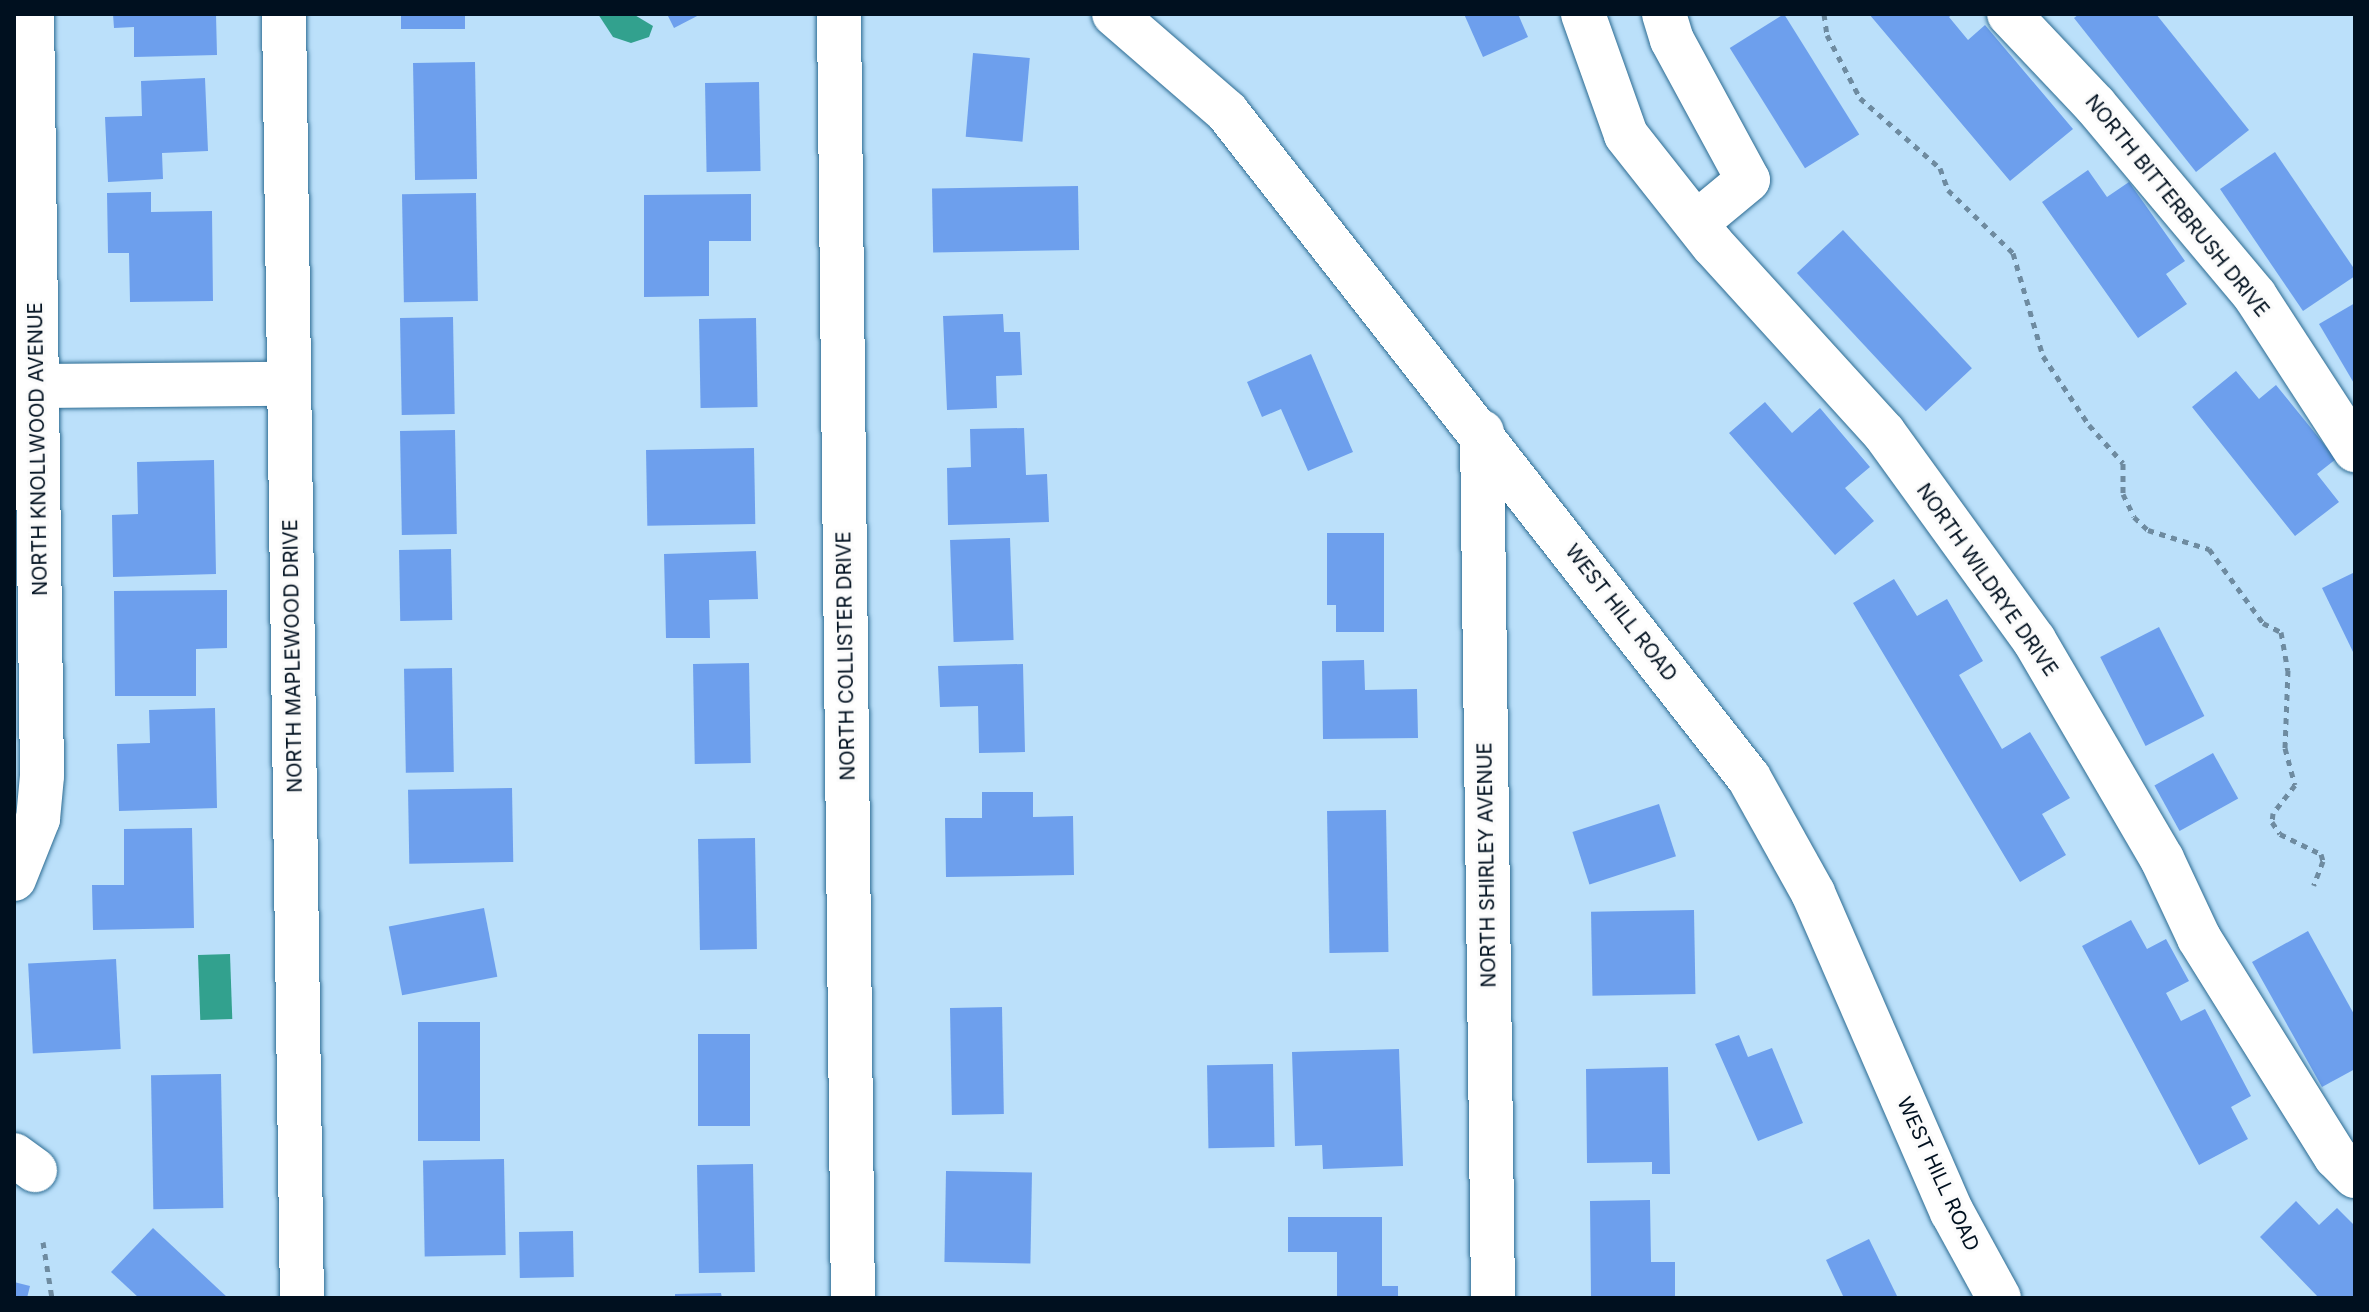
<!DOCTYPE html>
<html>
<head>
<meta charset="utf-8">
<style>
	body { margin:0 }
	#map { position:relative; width:2369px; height:1312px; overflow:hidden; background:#bbe0fa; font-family:Inter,sans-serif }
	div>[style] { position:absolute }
	.water>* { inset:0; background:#32a18e; transform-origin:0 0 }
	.building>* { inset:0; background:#6d9fed; transform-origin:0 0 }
	.path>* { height:5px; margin-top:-2.5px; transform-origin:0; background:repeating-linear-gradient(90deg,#6e8ba0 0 6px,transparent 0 12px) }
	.roads { filter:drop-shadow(0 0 2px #2c6b92) drop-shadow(0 0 2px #2c6b92) }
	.minor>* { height:44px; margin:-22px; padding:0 22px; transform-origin:22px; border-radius:22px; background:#fff }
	span { translate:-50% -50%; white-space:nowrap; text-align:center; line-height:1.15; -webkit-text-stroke:6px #fbfbfb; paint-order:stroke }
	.street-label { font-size:20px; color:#00101f }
	.frame { position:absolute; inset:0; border:16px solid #00101f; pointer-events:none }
</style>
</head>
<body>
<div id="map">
	<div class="water">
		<div style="clip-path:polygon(598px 14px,633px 14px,653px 26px,649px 37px,631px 43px,613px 37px)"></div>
		<div style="left:230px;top:954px;width:65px;height:32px;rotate:88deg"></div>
	</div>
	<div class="building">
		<div style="clip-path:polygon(113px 14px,216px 14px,217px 55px,134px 57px,134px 27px,114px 28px)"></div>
		<div style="left:401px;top:14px;width:64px;height:15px"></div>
		<div style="clip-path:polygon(667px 14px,701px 14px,674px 28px)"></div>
		<div style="clip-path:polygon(1464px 14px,1518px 14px,1528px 37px,1483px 57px)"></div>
		<div style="left:1784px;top:14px;width:142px;height:64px;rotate:58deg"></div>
		<div style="clip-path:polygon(1869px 14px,1953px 14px,1949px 17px,1968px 40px,1985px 25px,2073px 129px,2010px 181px)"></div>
		<div style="clip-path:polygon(2079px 14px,2156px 14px,2249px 130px,2196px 172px,2074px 18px)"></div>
		<div style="left:973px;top:53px;width:57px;height:84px;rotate:5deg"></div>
		<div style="left:475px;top:62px;width:117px;height:62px;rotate:89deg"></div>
		<div style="clip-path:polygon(205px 78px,208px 151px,162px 153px,163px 179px,108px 182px,105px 117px,142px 116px,141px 81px)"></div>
		<div style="left:759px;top:82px;width:89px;height:54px;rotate:89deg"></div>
		<div style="clip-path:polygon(2275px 152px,2355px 270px,2355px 276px,2303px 311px,2220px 189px)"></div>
		<div style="clip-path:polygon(2088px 170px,2107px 197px,2129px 182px,2185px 261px,2166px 274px,2187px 304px,2138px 338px,2042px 202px)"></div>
		<div style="left:1078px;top:186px;width:64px;height:146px;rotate:89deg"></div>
		<div style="clip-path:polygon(151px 192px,151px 212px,212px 211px,213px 301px,130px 302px,129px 253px,108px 253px,107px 193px)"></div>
		<div style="left:476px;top:193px;width:108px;height:74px;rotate:89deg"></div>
		<div style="clip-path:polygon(751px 194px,751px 241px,709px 241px,709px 296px,644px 297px,644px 195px)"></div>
		<div style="left:1843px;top:230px;width:189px;height:63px;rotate:47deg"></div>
		<div style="clip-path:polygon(2355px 303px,2355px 385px,2319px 324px)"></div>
		<div style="clip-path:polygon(1003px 314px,1004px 332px,1020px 332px,1022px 375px,996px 376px,997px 408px,947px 410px,943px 316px)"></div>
		<div style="left:453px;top:317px;width:97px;height:53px;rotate:89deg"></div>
		<div style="left:756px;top:318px;width:89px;height:57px;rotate:89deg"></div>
		<div style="clip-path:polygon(1311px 354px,1353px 452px,1308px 471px,1281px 409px,1262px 417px,1247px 382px)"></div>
		<div style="clip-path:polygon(2236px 371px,2259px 399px,2276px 385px,2336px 459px,2317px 474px,2339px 502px,2295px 536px,2192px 407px)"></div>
		<div style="clip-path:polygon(1765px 402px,1792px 433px,1820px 408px,1870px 467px,1845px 488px,1874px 521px,1835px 555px,1729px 433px)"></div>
		<div style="clip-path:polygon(1024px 428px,1026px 475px,1047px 474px,1049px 522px,948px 525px,947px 468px,971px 467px,970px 429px)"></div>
		<div style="left:455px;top:430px;width:104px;height:55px;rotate:89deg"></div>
		<div style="left:754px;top:448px;width:76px;height:108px;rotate:89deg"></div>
		<div style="clip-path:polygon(214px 460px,216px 574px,113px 577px,112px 515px,138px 514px,137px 462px)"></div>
		<div style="clip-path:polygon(1327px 533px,1384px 533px,1384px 632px,1336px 632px,1336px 605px,1327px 605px)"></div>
		<div style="left:1010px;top:538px;width:102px;height:60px;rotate:88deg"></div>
		<div style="left:451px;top:549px;width:71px;height:52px;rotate:89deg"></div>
		<div style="clip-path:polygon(756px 551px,758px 599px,709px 600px,710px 638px,666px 638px,664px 554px)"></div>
		<div style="clip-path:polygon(2355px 572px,2355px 656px,2322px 588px)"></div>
		<div style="clip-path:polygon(1894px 579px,1917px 616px,1947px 599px,1983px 661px,1959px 675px,2002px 749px,2030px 732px,2070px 798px,2042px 814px,2066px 855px,2020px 882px,1853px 603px)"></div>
		<div style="clip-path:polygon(227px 590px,227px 648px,196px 649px,196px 696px,115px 696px,114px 591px)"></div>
		<div style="left:2159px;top:627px;width:100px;height:66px;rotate:63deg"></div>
		<div style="clip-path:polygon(1364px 660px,1365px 690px,1417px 689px,1418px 738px,1323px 739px,1322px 661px)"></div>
		<div style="left:749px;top:663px;width:100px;height:56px;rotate:89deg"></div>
		<div style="clip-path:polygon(1023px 664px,1025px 752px,979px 753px,978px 706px,940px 707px,938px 666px)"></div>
		<div style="left:452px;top:668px;width:104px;height:48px;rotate:89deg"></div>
		<div style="clip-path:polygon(215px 708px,217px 808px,119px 811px,117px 744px,150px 743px,149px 710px)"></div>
		<div style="left:2213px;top:753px;width:52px;height:67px;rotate:61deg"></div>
		<div style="left:512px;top:788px;width:74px;height:104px;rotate:89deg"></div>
		<div style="clip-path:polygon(982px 792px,1033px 792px,1033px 817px,1073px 816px,1074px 875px,946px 877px,945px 818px,982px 818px)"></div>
		<div style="left:1659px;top:804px;width:55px;height:91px;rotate:72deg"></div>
		<div style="left:1386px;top:810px;width:142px;height:59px;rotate:89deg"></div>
		<div style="clip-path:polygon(192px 828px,194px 928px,93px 930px,92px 885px,124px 885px,124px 829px)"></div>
		<div style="left:755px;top:838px;width:111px;height:57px;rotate:89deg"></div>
		<div style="left:484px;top:908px;width:70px;height:97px;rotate:79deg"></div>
		<div style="left:1694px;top:910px;width:84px;height:103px;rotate:89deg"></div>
		<div style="clip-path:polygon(2131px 920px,2147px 949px,2166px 939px,2189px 981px,2166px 993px,2181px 1021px,2205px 1009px,2251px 1096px,2231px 1107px,2248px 1139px,2199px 1165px,2082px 946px)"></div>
		<div style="clip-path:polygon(2308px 931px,2355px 1016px,2355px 1069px,2322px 1087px,2252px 962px)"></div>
		<div style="left:116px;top:959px;width:90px;height:88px;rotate:87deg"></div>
		<div style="left:1002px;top:1007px;width:107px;height:52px;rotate:89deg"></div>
		<div style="left:418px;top:1022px;width:62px;height:119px"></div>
		<div style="left:698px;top:1034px;width:52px;height:92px"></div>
		<div style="clip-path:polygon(1739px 1035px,1748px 1057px,1772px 1048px,1803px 1123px,1758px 1141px,1715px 1044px)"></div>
		<div style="clip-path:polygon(1399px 1049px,1403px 1166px,1323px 1169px,1322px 1145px,1295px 1146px,1292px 1052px)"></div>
		<div style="left:1273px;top:1064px;width:83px;height:66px;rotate:89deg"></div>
		<div style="clip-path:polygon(1668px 1067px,1670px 1174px,1652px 1174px,1652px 1162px,1587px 1163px,1586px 1069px)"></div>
		<div style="left:221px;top:1074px;width:134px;height:70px;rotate:89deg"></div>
		<div style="left:504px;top:1159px;width:96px;height:81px;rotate:89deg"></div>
		<div style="left:753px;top:1164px;width:108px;height:56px;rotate:89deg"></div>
		<div style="left:946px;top:1171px;width:86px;height:91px;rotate:1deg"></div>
		<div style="clip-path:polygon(1650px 1200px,1651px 1262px,1675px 1262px,1675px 1298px,1591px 1298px,1590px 1201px)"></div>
		<div style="clip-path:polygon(2296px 1201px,2319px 1225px,2337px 1208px,2355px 1226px,2355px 1298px,2319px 1298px,2260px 1237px)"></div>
		<div style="clip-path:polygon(1288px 1217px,1382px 1217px,1382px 1286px,1398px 1286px,1398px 1298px,1337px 1298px,1337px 1252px,1288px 1252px)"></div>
		<div style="clip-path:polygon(153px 1228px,228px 1298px,139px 1298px,111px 1272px)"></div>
		<div style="left:573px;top:1231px;width:46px;height:54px;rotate:89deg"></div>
		<div style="clip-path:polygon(1869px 1239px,1898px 1298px,1844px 1298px,1826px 1260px)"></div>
		<div style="clip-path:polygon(14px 1282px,30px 1286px,27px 1298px,14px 1298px)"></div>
		<div style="clip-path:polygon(721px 1293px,722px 1298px,675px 1298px,675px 1294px)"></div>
	</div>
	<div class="path">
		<div style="left:1824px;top:14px;width:21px;rotate:82deg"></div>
		<div style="left:1827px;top:35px;width:71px;rotate:62.4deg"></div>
		<div style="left:1860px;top:98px;width:106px;rotate:41.2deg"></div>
		<div style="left:1940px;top:168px;width:23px;rotate:70deg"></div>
		<div style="left:1948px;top:190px;width:91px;rotate:44.1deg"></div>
		<div style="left:2013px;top:253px;width:107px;rotate:73.8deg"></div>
		<div style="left:2043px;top:356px;width:83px;rotate:56.3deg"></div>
		<div style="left:2089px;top:425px;width:51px;rotate:48.2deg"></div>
		<div style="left:2123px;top:463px;width:31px;rotate:90deg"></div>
		<div style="left:2123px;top:494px;width:25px;rotate:64deg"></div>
		<div style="left:2134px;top:517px;width:19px;rotate:43deg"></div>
		<div style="left:2148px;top:530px;width:64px;rotate:17.3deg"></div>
		<div style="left:2209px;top:549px;width:92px;rotate:53.9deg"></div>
		<div style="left:2263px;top:623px;width:20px;rotate:27deg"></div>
		<div style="left:2281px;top:632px;width:39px;rotate:80deg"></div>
		<div style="left:2288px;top:670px;width:78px;rotate:92.2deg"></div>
		<div style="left:2285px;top:748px;width:38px;rotate:75deg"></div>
		<div style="left:2295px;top:785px;width:36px;rotate:128deg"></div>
		<div style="left:2273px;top:813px;width:9px;rotate:96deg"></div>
		<div style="left:2272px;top:822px;width:14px;rotate:56deg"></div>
		<div style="left:2280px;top:834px;width:46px;rotate:26deg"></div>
		<div style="left:2321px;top:854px;width:7px;rotate:74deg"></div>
		<div style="left:2323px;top:861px;width:26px;rotate:111deg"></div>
		<div style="left:43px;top:1242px;width:57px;rotate:80.9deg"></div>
	</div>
	<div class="roads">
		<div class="minor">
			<div style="left:284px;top:14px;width:1284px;rotate:89.2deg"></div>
			<div style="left:839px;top:14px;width:1284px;rotate:89.38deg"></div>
			<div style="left:1114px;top:14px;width:150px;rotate:40.9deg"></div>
			<div style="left:1227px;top:112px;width:846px;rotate:51.91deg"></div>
			<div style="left:1749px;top:778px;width:132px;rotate:60.9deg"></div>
			<div style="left:1813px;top:893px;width:348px;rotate:66.5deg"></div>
			<div style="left:1952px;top:1212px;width:98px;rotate:61.3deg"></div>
			<div style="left:1583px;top:14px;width:128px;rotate:70.4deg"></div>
			<div style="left:1626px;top:135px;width:140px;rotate:51.7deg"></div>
			<div style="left:1713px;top:245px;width:254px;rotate:47.7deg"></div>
			<div style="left:1884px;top:433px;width:256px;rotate:54.1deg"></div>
			<div style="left:2034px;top:640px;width:254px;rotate:59.7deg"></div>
			<div style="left:2162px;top:859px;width:87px;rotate:64.9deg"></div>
			<div style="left:2199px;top:938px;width:258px;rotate:58deg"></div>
			<div style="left:2336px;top:1157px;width:27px;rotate:45deg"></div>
			<div style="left:1664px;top:14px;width:27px;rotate:73deg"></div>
			<div style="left:1672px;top:40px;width:159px;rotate:61.5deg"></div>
			<div style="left:1748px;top:180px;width:67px;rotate:140.4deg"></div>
			<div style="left:2009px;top:14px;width:125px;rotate:46.6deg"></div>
			<div style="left:2095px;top:105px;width:249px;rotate:50deg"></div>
			<div style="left:2255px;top:296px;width:184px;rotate:57deg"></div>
			<div style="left:37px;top:386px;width:252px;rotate:-0.5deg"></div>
			<div style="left:1482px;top:432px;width:866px;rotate:89.27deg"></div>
			<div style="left:14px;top:879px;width:65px;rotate:-68.2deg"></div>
			<div style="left:38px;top:819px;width:43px;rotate:-84.7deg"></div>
			<div style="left:42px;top:776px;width:762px;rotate:-90.75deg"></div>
			<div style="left:14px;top:1155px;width:26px;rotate:36deg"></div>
		</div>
	</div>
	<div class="street-label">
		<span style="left:2177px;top:206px;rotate:51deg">NORTH BITTERBRUSH DRIVE</span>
		<span style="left:38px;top:449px;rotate:-91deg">NORTH KNOLLWOOD AVENUE</span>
		<span style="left:1987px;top:580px;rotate:55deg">NORTH WILDRYE DRIVE</span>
		<span style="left:1621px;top:613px;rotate:52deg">WEST HILL ROAD</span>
		<span style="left:293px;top:656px;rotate:-91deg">NORTH MAPLEWOOD DRIVE</span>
		<span style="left:846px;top:656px;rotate:-91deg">NORTH COLLISTER DRIVE</span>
		<span style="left:1487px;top:865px;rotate:-91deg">NORTH SHIRLEY AVENUE</span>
		<span style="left:1938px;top:1174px;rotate:65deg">WEST HILL ROAD</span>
	</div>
	<div class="frame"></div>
</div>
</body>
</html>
